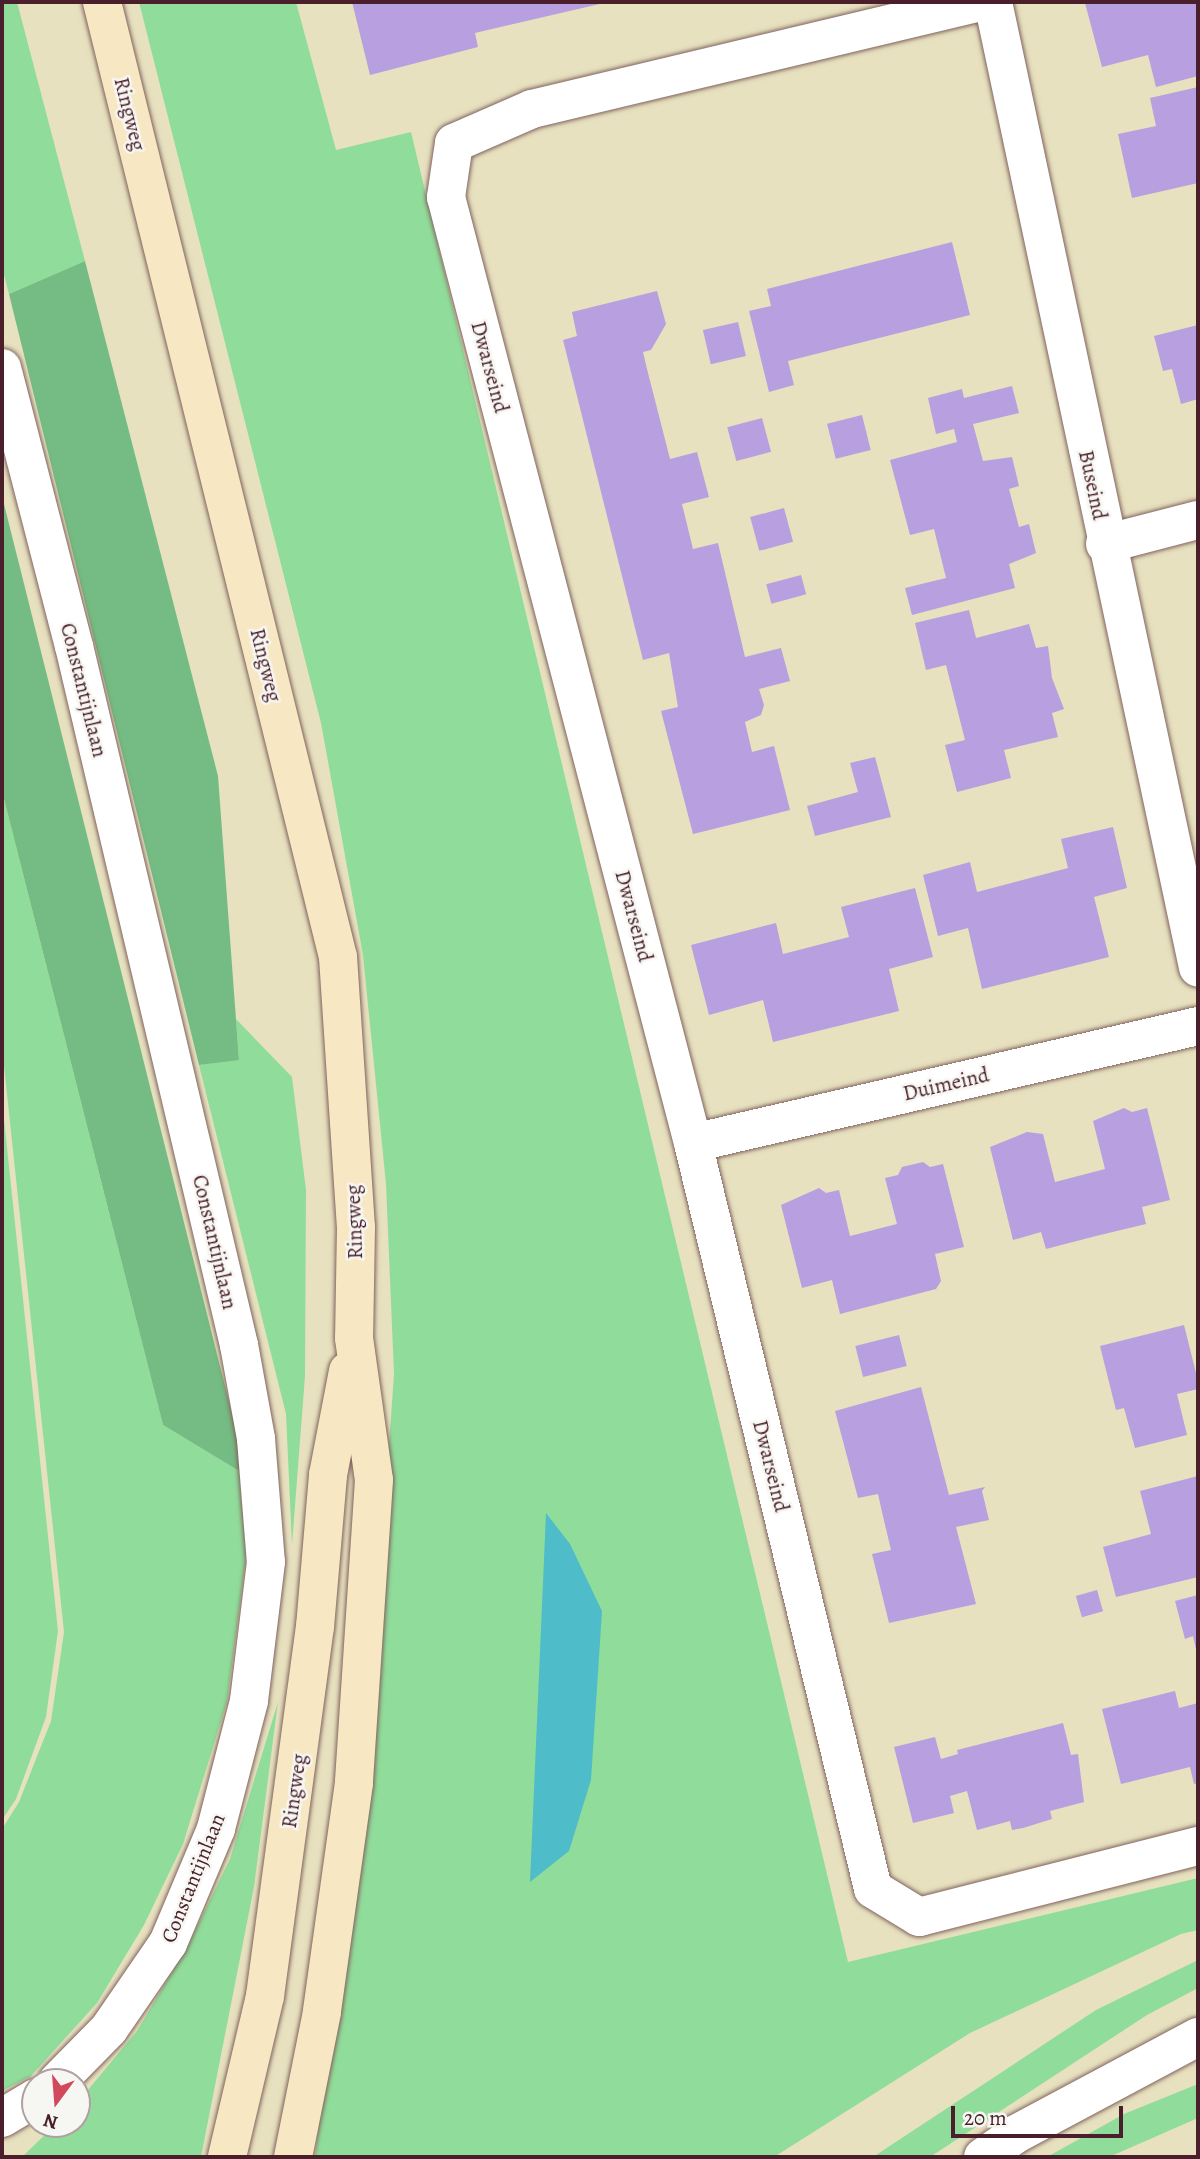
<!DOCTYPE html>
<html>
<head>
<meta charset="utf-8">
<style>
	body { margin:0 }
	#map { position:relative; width:1200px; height:2159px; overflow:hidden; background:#e7e1bf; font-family:Alegreya,serif }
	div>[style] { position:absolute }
	.green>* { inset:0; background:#90dd9b }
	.forest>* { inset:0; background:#74bc83 }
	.water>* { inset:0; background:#4fbcc9 }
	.building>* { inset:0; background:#b89fdf; transform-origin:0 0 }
	.roads { filter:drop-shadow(0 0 2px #81635f) drop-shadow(0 0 2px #81635f) }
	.minor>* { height:38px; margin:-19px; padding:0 19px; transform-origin:19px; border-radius:19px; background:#fff }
	.tertiary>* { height:38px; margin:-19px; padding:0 19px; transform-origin:19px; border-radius:19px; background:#fff }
	.secondary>* { height:38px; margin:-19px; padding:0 19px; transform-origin:19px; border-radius:19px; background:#f7e8c3 }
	span { translate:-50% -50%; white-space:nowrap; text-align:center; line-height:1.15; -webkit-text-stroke:5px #f6f6f2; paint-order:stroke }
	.street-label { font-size:21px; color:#4a1f2b }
	.frame { position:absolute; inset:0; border:4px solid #4a1f2b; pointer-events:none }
	.north { position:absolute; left:21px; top:2068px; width:70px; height:70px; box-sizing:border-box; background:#f6f6f2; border:2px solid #b1a0a2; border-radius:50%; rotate:196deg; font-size:19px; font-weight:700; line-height:28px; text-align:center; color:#4a1f2b }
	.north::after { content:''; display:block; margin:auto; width:24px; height:32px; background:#d1495b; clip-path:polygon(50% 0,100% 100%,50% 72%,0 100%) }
	.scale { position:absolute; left:951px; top:2106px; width:172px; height:32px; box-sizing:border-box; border:4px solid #4a1f2b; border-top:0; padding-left:9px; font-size:21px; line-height:24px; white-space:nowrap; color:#4a1f2b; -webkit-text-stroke:5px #f6f6f2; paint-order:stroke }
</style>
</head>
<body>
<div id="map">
	<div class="green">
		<div style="clip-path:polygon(2px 2px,17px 2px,85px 261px,9px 294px,2px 267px)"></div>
		<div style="clip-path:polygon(139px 2px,296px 2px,336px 150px,411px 132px,848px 1962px,1198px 1878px,1198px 1930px,1181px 1934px,970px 2033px,774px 2157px,315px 2157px,373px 1673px,394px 1374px,386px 1184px,363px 955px,321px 723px)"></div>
		<div style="clip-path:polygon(2px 791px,163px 1425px,244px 1474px,248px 1543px,227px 1702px,183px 1844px,144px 1925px,97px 2003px,31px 2076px,2px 2091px,2px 1829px,19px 1802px,51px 1721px,64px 1632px,2px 1047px)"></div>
		<div style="clip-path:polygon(236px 1019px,292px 1077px,306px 1190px,305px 1376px,292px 1545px,286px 1414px,199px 1065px,239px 1059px)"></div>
		<div style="clip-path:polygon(2px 1100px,58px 1631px,46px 1717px,16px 1799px,2px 1820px)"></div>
		<div style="clip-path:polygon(278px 1702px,254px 1887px,201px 2157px,22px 2157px,56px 2124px,77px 2124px,77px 2103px,137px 2031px,188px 1945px,230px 1859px)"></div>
		<div style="clip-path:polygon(1198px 1960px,1198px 1988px,1147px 2015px,930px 2157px,873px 2157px,1096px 2010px)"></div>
		<div style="clip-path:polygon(1198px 2084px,1198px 2118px,1109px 2157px,1047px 2157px,1124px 2114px)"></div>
	</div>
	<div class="forest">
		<div style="clip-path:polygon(85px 261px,218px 776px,239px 1060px,199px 1065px,9px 294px)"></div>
		<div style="clip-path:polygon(2px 496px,234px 1422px,244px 1474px,163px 1425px,2px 791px)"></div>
	</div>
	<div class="water">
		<div style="clip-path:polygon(546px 1513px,570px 1544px,602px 1611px,591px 1780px,569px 1851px,530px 1882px)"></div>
	</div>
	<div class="building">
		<div style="clip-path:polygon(352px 2px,604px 2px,604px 3px,475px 33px,478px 47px,370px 75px)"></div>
		<div style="clip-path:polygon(1198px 2px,1198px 76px,1156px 87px,1148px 55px,1102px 67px,1085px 3px)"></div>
		<div style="clip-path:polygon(1198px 87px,1198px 183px,1132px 198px,1118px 134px,1156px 126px,1150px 98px)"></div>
		<div style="clip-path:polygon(952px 242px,970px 315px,788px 361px,794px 385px,769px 392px,749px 311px,771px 306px,767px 289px)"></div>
		<div style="clip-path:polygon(657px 291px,666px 324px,651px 350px,643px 352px,647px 369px,670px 459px,697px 452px,709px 497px,682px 504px,693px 549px,718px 543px,745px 657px,781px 648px,790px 681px,759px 689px,764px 705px,761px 715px,745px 722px,752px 752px,774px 746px,790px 810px,693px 834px,661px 711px,678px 707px,669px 653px,643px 660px,563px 340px,577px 336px,572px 312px)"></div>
		<div style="left:738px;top:322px;width:35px;height:36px;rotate:77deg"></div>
		<div style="clip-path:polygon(1198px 325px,1198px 399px,1181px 404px,1172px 369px,1163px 371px,1154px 336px)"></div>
		<div style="clip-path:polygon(1012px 386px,1019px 413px,973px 424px,983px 461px,1012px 457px,1019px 486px,1009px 489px,1019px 527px,1029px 524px,1036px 553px,1009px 564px,1015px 588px,912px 615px,905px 588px,946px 578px,934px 529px,910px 535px,890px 460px,957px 442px,954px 429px,936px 434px,928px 398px,962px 389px,964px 398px)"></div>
		<div style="left:862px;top:415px;width:36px;height:36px;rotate:76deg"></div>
		<div style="left:762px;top:418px;width:35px;height:36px;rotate:75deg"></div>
		<div style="left:784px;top:508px;width:35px;height:35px;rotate:75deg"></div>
		<div style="left:801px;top:575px;width:20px;height:36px;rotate:75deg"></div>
		<div style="clip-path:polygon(969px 610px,976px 638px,1029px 624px,1036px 648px,1048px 646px,1052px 678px,1064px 709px,1052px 713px,1058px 737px,1004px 750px,1011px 778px,957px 792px,945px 745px,965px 740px,946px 665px,926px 670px,915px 623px)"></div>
		<div style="clip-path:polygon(875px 757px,891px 817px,815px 836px,807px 806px,858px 792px,850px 763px)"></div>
		<div style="clip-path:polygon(1113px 827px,1127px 888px,1094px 897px,1109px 957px,982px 989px,968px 928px,938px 936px,923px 875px,970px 862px,977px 892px,1068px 868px,1061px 839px)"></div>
		<div style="clip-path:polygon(915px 888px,933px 957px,889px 969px,899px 1011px,773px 1042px,763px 1000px,709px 1015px,691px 945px,776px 923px,783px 954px,849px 937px,841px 907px)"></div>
		<div style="clip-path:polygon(1124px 1108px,1132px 1112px,1147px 1108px,1170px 1200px,1142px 1207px,1146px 1224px,1096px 1236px,1046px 1249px,1041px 1232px,1013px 1240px,990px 1147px,1027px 1132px,1043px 1134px,1055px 1182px,1105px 1169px,1093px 1121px)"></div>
		<div style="clip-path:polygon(923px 1162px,930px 1167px,943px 1164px,964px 1247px,935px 1254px,941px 1281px,936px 1289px,840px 1314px,832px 1280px,802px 1288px,781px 1205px,819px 1188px,826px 1193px,839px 1190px,850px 1236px,897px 1224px,885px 1178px,898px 1175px,902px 1167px)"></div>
		<div style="clip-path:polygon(1184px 1325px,1198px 1381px,1198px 1389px,1177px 1394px,1187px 1435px,1135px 1448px,1124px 1408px,1116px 1410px,1100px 1346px)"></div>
		<div style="left:899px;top:1335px;width:32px;height:45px;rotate:76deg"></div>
		<div style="clip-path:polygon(921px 1387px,949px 1495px,985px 1487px,982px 1491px,989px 1520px,956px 1527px,976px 1604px,889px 1623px,872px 1554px,891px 1550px,882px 1512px,878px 1494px,858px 1498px,835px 1411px)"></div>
		<div style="clip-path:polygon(1198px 1476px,1198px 1577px,1116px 1597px,1103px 1547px,1151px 1534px,1140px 1491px)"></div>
		<div style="left:1097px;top:1590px;width:22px;height:22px;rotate:74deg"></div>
		<div style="clip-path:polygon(1198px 1595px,1198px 1654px,1197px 1654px,1193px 1636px,1185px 1639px,1175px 1601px)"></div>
		<div style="clip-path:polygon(1175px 1691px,1179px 1708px,1198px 1703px,1198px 1783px,1194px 1784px,1190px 1767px,1121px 1784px,1102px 1709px)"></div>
		<div style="clip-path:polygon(1063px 1723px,1071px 1755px,1078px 1754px,1084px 1802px,1050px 1811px,1052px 1819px,1023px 1828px,1012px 1830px,1010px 1821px,977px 1830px,967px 1791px,950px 1796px,954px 1813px,913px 1823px,894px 1747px,935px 1737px,941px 1759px,958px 1754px,957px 1750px)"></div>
	</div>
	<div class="roads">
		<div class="minor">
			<div style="left:981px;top:2px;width:462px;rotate:166.6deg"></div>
			<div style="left:532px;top:109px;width:85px;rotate:156.4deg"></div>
			<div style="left:454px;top:143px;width:55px;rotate:98.4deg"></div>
			<div style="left:446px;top:197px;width:978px;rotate:75.37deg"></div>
			<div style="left:693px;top:1143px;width:767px;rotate:76.43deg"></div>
			<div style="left:873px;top:1889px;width:54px;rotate:31.3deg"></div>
			<div style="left:919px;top:1917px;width:288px;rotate:-14.3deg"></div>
			<div style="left:993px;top:2px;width:987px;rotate:78.01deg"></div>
			<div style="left:2px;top:368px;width:287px;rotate:75.5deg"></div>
			<div style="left:74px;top:646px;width:718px;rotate:76.72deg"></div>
			<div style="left:239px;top:1345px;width:96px;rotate:79.7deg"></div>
			<div style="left:256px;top:1439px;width:123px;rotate:85.4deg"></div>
			<div style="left:266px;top:1562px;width:140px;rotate:97deg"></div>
			<div style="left:249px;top:1701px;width:132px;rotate:104.5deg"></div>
			<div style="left:216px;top:1829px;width:124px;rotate:112.8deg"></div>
			<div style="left:168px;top:1943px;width:104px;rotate:124.5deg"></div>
			<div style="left:109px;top:2029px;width:74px;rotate:134.5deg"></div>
			<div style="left:1105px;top:544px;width:96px;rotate:-14.5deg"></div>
			<div style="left:693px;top:1143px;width:518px;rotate:-13.04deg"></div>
			<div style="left:2px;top:2118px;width:39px;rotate:-31deg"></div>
		</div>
		<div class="tertiary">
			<div style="left:983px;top:2157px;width:40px;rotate:-34.9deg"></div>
			<div style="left:1016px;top:2134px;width:206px;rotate:-28.1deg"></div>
		</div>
		<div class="secondary">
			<div style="left:102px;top:2px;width:984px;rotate:76.12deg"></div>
			<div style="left:338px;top:957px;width:271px;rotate:86.2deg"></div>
			<div style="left:356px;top:1227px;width:111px;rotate:91deg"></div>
			<div style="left:354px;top:1338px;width:143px;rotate:82deg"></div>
			<div style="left:374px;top:1480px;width:304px;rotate:93.8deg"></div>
			<div style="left:354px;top:1783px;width:231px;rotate:98deg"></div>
			<div style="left:322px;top:2012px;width:148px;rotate:101.3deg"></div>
			<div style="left:227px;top:2157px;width:165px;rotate:-76.7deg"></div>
			<div style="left:265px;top:1996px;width:372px;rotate:-82.3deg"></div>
			<div style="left:315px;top:1627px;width:153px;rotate:-85.1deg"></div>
			<div style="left:328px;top:1475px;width:106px;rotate:-79.1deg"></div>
		</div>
	</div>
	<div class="street-label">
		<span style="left:130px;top:114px;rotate:76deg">Ringweg</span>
		<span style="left:490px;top:367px;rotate:75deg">Dwarseind</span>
		<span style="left:1093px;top:485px;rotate:78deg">Buseind</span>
		<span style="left:266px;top:665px;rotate:76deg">Ringweg</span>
		<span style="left:84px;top:690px;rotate:76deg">Constantijnlaan</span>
		<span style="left:634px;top:916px;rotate:75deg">Dwarseind</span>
		<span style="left:946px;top:1084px;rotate:-13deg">Duimeind</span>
		<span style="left:354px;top:1222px;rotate:-92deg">Ringweg</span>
		<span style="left:215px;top:1242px;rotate:77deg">Constantijnlaan</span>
		<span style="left:771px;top:1466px;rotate:76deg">Dwarseind</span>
		<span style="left:294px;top:1791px;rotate:-82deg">Ringweg</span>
		<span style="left:193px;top:1878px;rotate:-68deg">Constantijnlaan</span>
	</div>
	<div class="frame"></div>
	<div class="north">N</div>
	<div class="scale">20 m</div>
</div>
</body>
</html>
